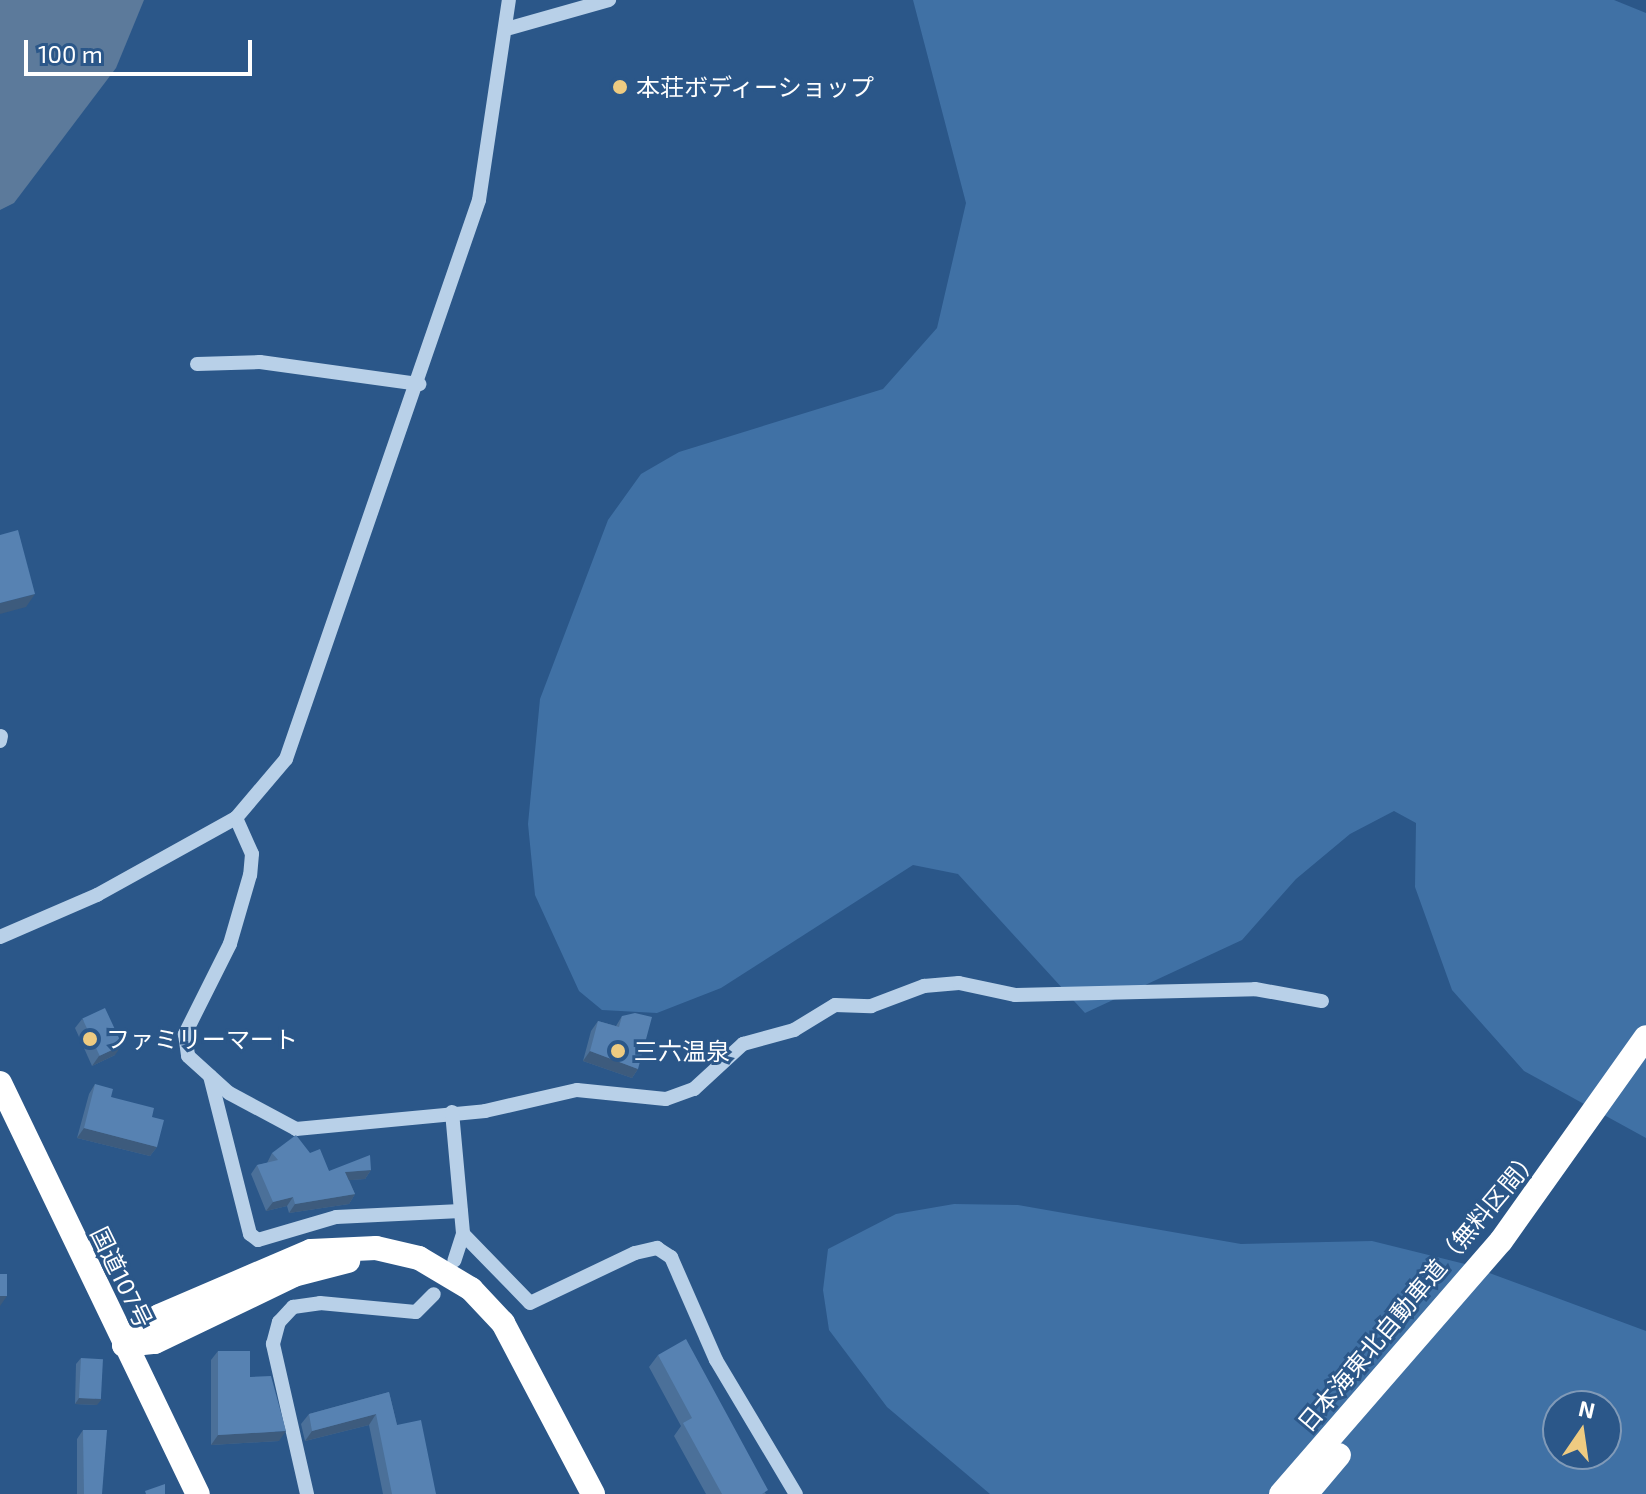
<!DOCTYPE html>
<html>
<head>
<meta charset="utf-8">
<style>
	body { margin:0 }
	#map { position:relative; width:1646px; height:1494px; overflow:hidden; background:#2b5789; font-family:"Exo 2","Noto Sans JP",sans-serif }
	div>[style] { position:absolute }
	.green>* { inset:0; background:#4071a5 }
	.water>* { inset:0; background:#5c7a9b }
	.minor>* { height:14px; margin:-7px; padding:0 7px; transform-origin:7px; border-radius:7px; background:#b8d0e8 }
	.highway>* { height:24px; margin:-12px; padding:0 12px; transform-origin:12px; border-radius:12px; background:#fff }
	.wall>* { inset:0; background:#4b7099 }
	.shaded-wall>* { inset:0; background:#3d5b7d }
	.building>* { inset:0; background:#5782b2; transform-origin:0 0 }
	.dots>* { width:22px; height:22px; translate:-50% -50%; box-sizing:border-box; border:4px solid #2b5789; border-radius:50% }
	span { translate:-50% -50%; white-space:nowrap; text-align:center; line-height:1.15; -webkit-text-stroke:6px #2b5789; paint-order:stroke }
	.poi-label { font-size:24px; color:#fff }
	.left { translate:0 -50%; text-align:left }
	.street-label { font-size:24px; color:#fff }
	.north { position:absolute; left:1542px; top:1390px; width:80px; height:80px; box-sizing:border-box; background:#2b5789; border:2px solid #809ab8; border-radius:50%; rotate:13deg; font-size:22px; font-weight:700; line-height:32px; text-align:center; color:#fff }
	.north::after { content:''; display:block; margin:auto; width:28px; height:36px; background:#eecb81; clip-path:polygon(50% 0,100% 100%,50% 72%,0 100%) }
	.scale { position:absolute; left:24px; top:40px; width:228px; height:36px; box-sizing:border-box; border:4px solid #fff; border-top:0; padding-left:10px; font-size:24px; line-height:28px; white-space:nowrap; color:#fff; -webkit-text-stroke:6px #2b5789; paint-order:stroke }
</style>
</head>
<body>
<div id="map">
	<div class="green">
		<div style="clip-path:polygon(913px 0,1614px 0,1646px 13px,1646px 1138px,1524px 1071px,1452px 990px,1415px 887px,1416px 823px,1394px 811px,1350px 834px,1296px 879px,1242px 940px,1085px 1013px,958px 874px,913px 865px,721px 988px,657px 1013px,602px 1010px,579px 991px,535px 895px,528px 824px,540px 699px,608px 520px,641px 474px,679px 452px,883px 389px,937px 328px,966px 203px)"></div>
		<div style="clip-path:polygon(evenodd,954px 1204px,1018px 1205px,1241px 1244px,1372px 1241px,1465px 1264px,1646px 1331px,1646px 1494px,990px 1494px,887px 1407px,829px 1330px,823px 1290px,828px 1249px,896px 1214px,954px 1204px,1558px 1406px,1606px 1406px,1606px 1454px,1558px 1454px,1558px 1406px)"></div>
	</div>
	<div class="water">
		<div style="clip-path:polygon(0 0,144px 0,116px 68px,14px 203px,0 210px)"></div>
	</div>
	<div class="minor">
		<div style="left:510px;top:28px;width:103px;rotate:-15.8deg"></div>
		<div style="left:197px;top:364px;width:63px;rotate:-1.8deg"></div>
		<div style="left:260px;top:362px;width:161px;rotate:7.9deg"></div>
		<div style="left:0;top:741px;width:5px;rotate:-79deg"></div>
		<div style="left:236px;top:818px;width:39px;rotate:66deg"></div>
		<div style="left:252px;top:854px;width:21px;rotate:95deg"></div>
		<div style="left:250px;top:875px;width:72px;rotate:106.2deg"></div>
		<div style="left:230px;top:944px;width:101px;rotate:116.6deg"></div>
		<div style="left:185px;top:1034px;width:22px;rotate:82deg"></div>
		<div style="left:188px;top:1056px;width:55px;rotate:42.1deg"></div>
		<div style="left:229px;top:1093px;width:76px;rotate:28.2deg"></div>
		<div style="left:296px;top:1129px;width:190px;rotate:-5.4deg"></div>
		<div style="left:485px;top:1111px;width:94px;rotate:-12.9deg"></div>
		<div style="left:577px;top:1090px;width:89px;rotate:5.8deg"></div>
		<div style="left:666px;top:1099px;width:30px;rotate:-20deg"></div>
		<div style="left:694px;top:1089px;width:67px;rotate:-42.6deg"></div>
		<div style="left:743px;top:1044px;width:53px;rotate:-15.4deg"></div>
		<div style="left:794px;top:1030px;width:48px;rotate:-31.4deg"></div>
		<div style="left:835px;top:1005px;width:36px;rotate:2deg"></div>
		<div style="left:871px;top:1006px;width:57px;rotate:-20.7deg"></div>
		<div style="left:924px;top:986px;width:35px;rotate:-5deg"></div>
		<div style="left:959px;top:983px;width:57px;rotate:12.1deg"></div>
		<div style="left:1015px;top:995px;width:240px;rotate:-1.4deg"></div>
		<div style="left:1255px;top:989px;width:68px;rotate:10.2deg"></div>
		<div style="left:0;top:937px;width:106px;rotate:-23.4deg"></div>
		<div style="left:97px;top:895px;width:159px;rotate:-29deg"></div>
		<div style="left:236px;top:818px;width:77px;rotate:-49.7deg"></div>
		<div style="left:286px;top:759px;width:591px;rotate:-70.95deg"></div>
		<div style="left:479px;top:200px;width:202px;rotate:-81.5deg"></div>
		<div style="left:210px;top:1076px;width:163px;rotate:75.8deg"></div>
		<div style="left:250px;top:1234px;width:10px;rotate:37deg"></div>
		<div style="left:258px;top:1240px;width:81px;rotate:-16.4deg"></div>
		<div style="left:336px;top:1217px;width:125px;rotate:-2.7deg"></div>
		<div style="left:452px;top:1112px;width:122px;rotate:84.8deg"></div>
		<div style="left:463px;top:1234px;width:28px;rotate:108deg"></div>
		<div style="left:463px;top:1234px;width:96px;rotate:45.8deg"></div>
		<div style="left:530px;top:1303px;width:116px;rotate:-25.5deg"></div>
		<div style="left:635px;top:1253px;width:23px;rotate:-13deg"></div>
		<div style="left:657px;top:1248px;width:17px;rotate:33deg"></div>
		<div style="left:671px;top:1257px;width:112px;rotate:66.4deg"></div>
		<div style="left:716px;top:1360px;width:156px;rotate:59.2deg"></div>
		<div style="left:307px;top:1494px;width:154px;rotate:-102.8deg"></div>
		<div style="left:273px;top:1344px;width:23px;rotate:-75deg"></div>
		<div style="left:279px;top:1322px;width:21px;rotate:-47deg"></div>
		<div style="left:293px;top:1307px;width:27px;rotate:-8deg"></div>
		<div style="left:320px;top:1303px;width:96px;rotate:5.4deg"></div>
		<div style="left:416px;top:1312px;width:25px;rotate:-45deg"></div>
	</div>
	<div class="highway">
		<div style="left:0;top:1083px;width:456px;rotate:64.3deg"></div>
		<div style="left:124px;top:1345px;width:45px;rotate:-39.6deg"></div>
		<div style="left:159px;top:1316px;width:165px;rotate:-23.2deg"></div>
		<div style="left:311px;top:1251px;width:65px;rotate:-2.6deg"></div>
		<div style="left:376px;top:1248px;width:44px;rotate:13.1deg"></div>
		<div style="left:419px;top:1258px;width:61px;rotate:30.8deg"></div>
		<div style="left:471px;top:1289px;width:47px;rotate:46.7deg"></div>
		<div style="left:503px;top:1323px;width:193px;rotate:62.2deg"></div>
		<div style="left:124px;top:1345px;width:31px;rotate:-6deg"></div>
		<div style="left:155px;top:1342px;width:154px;rotate:-25.7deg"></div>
		<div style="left:294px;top:1275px;width:56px;rotate:-14.5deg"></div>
		<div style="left:1281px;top:1494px;width:335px;rotate:-49deg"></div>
		<div style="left:1501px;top:1241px;width:250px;rotate:-54.6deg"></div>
		<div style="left:1306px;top:1494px;width:51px;rotate:-49.8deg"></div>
	</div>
	<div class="wall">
		<div style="clip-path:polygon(622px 1016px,638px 1069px,632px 1078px,583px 1061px,591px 1031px,598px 1021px,616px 1026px)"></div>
		<div style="clip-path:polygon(82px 1019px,115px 1055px,92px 1066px,75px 1028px)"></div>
		<div style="clip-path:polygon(95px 1084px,111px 1097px,152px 1117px,157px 1147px,150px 1156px,77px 1138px,89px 1094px)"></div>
		<div style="clip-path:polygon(272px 1153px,310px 1153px,329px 1171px,371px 1170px,365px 1179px,349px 1180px,355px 1194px,349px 1204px,289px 1213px,287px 1206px,266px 1211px,251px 1174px,257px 1165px,267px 1163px)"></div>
		<div style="clip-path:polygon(218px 1351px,250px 1377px,279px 1441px,211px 1445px,211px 1360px)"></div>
		<div style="clip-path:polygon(658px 1355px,766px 1494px,706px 1494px,674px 1436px,681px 1426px,649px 1367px)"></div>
		<div style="clip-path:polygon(81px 1358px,97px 1405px,75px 1404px,76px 1364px)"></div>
		<div style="clip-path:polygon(389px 1392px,397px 1425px,436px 1494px,383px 1494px,369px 1425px,305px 1441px,301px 1424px,309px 1414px)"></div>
		<div style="clip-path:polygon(83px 1430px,102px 1494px,77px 1494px,77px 1439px)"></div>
	</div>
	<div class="shaded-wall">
		<div style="clip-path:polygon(35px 594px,26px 607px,0 614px,0 603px)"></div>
		<div style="clip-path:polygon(122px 1045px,115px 1055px,92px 1066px,99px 1056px)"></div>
		<div style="clip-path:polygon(590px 1051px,638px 1069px,632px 1078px,583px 1061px)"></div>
		<div style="clip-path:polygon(84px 1128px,157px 1147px,150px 1156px,77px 1138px)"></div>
		<div style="clip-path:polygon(371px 1170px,365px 1179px,339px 1181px,345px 1172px)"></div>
		<div style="clip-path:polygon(355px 1194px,349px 1204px,289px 1213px,295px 1204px)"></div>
		<div style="clip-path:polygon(293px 1197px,287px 1206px,266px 1211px,273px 1202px)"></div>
		<div style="clip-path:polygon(0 1296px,7px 1296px,0 1306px)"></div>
		<div style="clip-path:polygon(79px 1398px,102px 1399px,97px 1405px,75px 1404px)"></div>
		<div style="clip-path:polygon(376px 1414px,369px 1425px,305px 1441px,312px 1431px)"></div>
		<div style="clip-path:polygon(286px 1431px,279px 1441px,211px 1445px,218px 1435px)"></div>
	</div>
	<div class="building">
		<div style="clip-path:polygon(18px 530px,35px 594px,0 603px,0 535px)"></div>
		<div style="left:105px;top:1008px;width:41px;height:25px;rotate:65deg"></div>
		<div style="clip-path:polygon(635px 1013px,652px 1017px,638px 1069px,590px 1051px,598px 1021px,619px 1027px,622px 1016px)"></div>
		<div style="clip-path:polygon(95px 1084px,113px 1089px,111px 1097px,154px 1108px,152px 1117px,164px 1120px,157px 1147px,84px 1128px)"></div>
		<div style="clip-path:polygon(296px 1135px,310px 1153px,320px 1149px,329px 1171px,370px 1155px,371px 1170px,345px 1172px,355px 1194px,295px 1204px,293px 1197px,273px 1202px,257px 1165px,278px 1160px,272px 1153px)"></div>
		<div style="left:0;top:1274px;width:7px;height:22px"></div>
		<div style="clip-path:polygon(686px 1339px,768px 1490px,762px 1494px,722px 1494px,683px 1423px,692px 1418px,658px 1355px)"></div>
		<div style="clip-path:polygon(218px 1351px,250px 1351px,250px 1377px,271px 1376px,286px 1431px,218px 1435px)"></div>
		<div style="left:81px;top:1358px;width:22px;height:40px;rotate:3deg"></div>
		<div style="clip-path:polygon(389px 1392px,397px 1425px,421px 1420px,436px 1494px,392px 1494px,376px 1414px,312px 1431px,309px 1414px)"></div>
		<div style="clip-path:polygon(83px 1430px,107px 1430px,102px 1494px,84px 1494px)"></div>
		<div style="clip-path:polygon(165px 1484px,165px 1494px,146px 1494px,145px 1491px)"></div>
	</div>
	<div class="dots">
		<div style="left:620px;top:87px;background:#eecb81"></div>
		<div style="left:90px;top:1039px;background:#eecb81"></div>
		<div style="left:618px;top:1051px;background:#eecb81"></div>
	</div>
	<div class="poi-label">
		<span class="left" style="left:636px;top:87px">本荘ボディーショップ</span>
		<span class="left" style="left:106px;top:1039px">ファミリーマート</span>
		<span class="left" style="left:634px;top:1051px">三六温泉</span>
	</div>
	<div class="street-label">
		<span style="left:122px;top:1277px;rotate:64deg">国道107号</span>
		<span style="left:1418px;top:1290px;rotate:-50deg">日本海東北自動車道（無料区間）</span>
	</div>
	<div class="north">N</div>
	<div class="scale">100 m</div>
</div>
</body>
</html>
